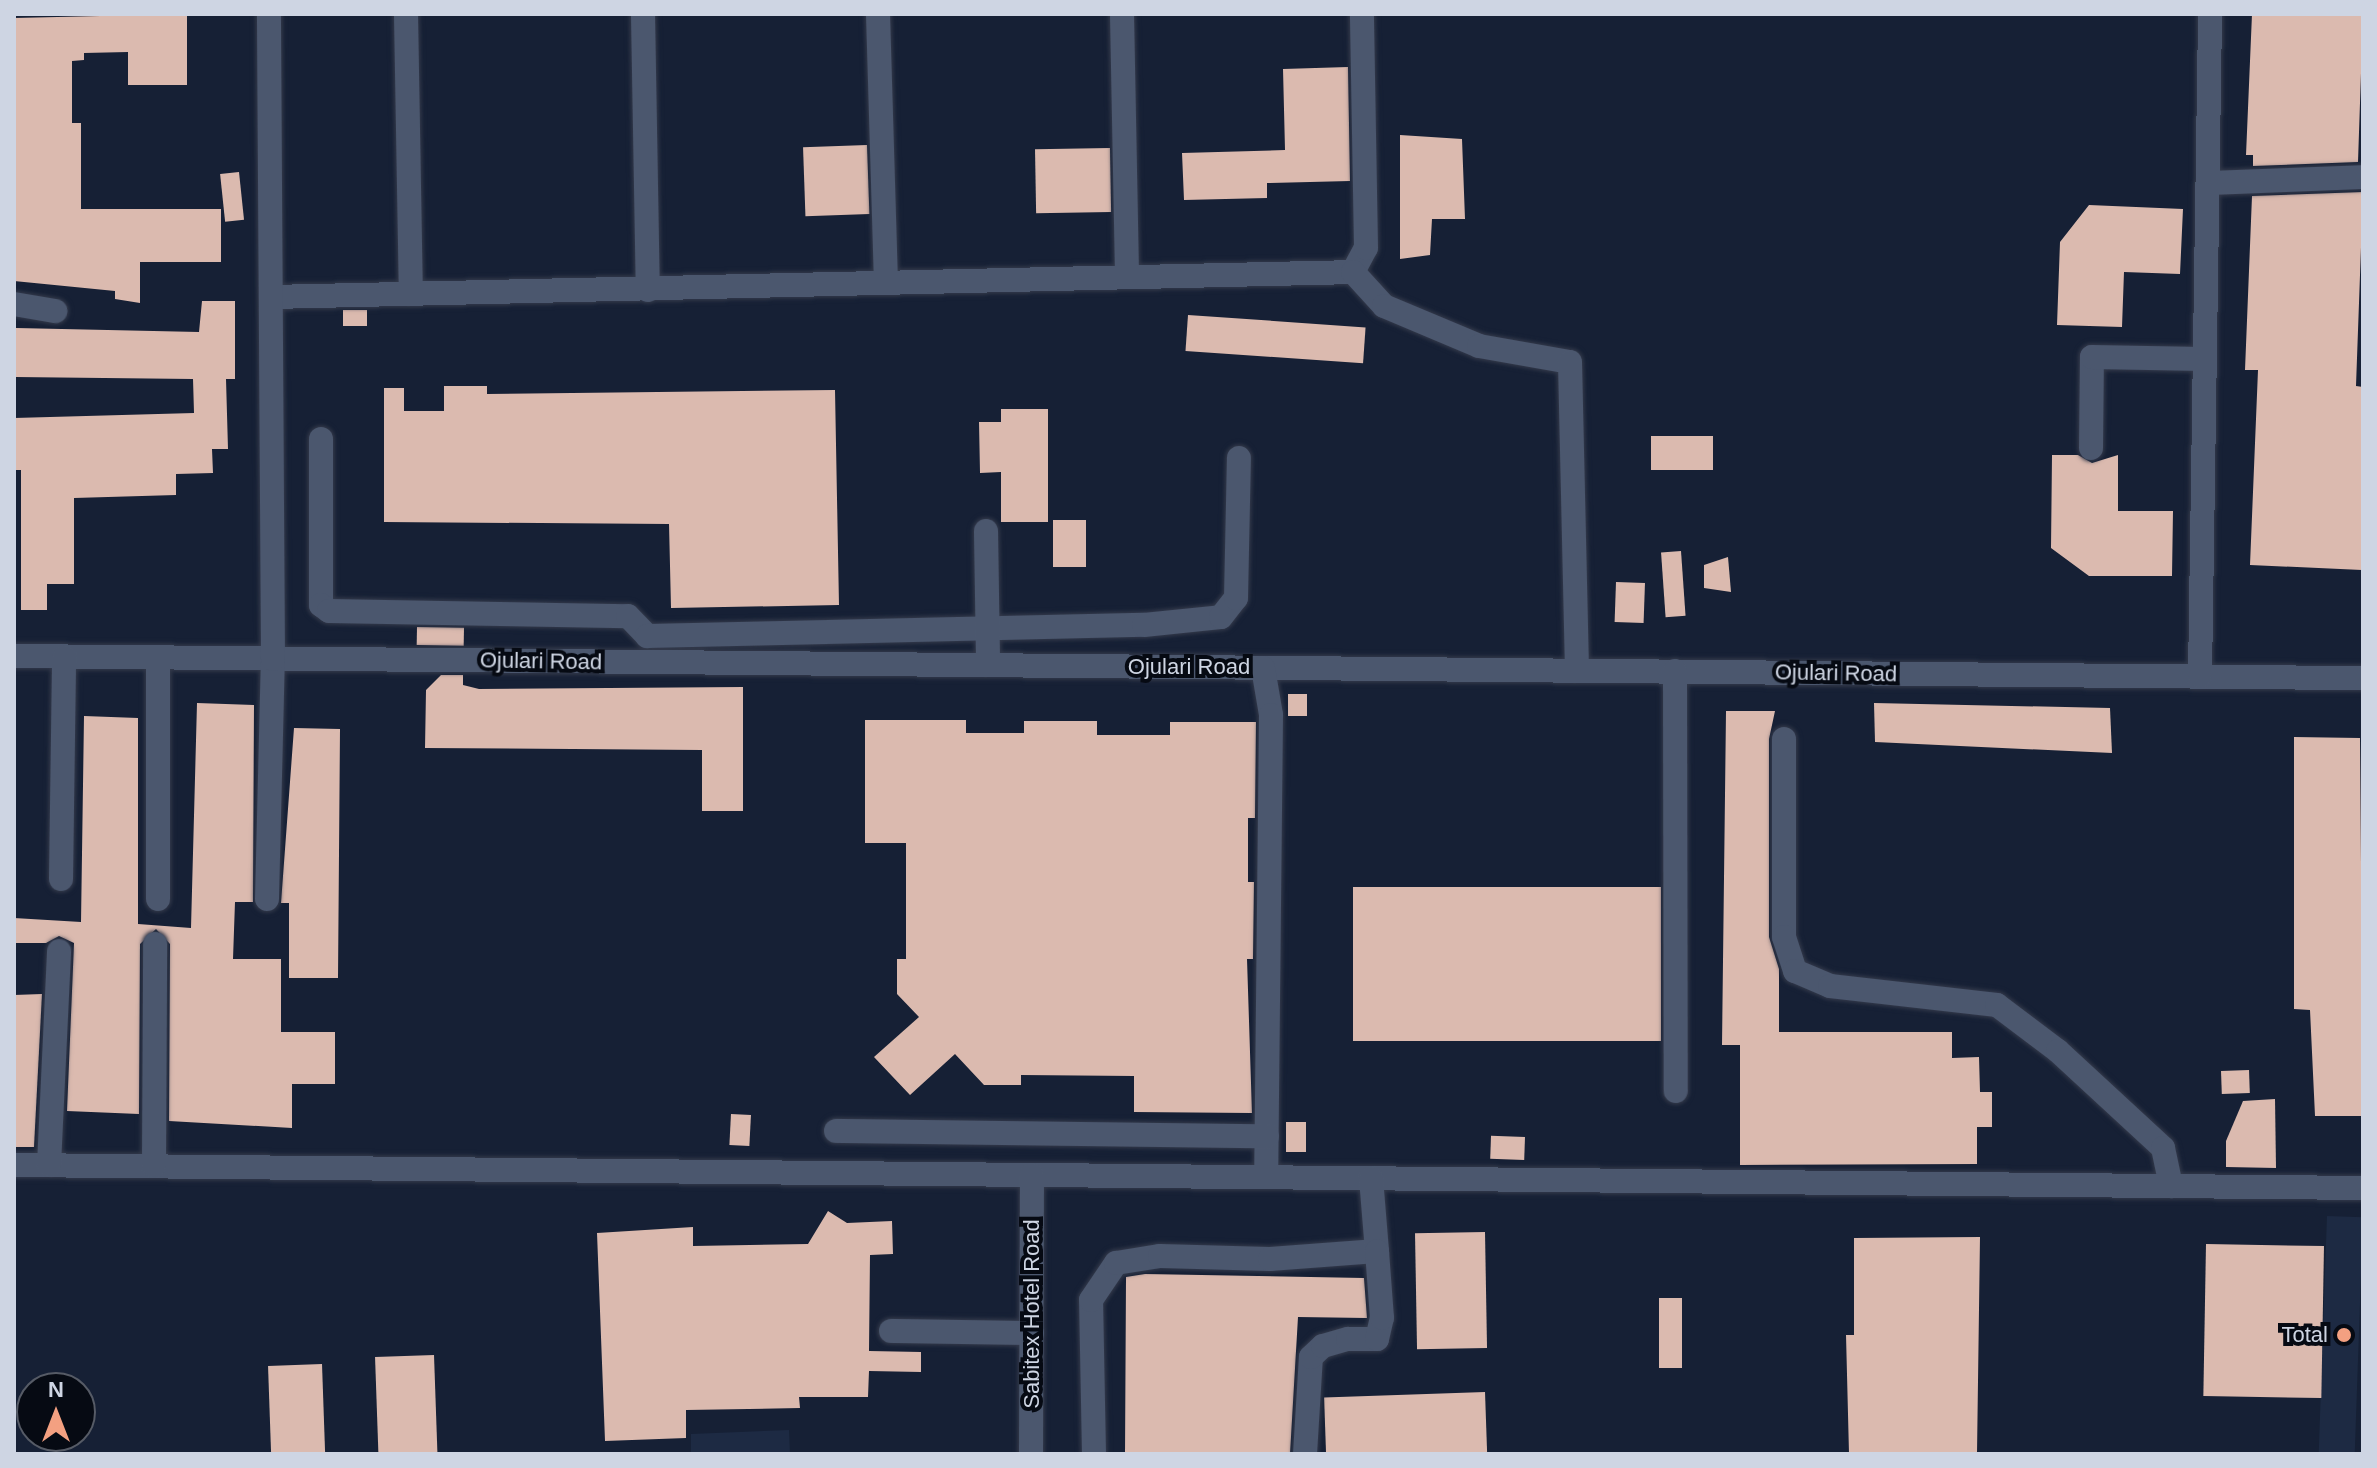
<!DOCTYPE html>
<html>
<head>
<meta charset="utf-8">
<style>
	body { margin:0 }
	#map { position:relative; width:2377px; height:1468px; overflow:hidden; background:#162035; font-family:Helvetica,sans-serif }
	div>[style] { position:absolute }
	.built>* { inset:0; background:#1d2a43; transform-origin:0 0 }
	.building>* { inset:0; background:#dbbaaf; transform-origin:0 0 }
	.roads { filter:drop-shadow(0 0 2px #343a4b) drop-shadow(0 0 2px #343a4b) }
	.minor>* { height:24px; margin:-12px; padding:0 12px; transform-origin:12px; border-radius:12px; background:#4b576e }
	.dots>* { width:22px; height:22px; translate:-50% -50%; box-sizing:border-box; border:4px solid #060a13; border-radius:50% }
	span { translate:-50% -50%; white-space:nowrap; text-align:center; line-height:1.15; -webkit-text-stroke:8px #060a13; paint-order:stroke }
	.street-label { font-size:22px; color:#ced5e3 }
	.poi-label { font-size:22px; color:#ced5e3 }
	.right { translate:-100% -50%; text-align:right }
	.frame { position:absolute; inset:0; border:16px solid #ced5e3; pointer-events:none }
	.north { position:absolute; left:16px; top:1372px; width:80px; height:80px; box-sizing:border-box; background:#060a13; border:2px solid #565b66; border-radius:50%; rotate:0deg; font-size:22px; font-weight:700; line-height:32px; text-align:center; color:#ced5e3 }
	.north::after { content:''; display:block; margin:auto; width:28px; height:36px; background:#f3a081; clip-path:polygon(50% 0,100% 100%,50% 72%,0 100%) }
</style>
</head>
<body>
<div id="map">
	<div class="built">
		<div style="left:2327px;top:1216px;width:36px;height:238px;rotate:2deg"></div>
		<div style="clip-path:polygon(789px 1430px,790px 1454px,691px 1454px,691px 1434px)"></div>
	</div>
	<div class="building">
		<div style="clip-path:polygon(187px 14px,187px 85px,128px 85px,128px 52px,84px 53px,84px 60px,72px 61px,72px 123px,81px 123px,81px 209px,221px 209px,221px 262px,140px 262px,140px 303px,115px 299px,115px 291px,14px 281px,14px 18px)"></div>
		<div style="clip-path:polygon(2252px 14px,2363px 14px,2358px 162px,2253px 166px,2253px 155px,2246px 155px)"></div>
		<div style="clip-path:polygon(1348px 67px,1350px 181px,1267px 183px,1267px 198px,1184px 200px,1182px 153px,1285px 150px,1283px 69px)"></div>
		<div style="clip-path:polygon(1400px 135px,1462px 139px,1465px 219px,1432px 219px,1430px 255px,1400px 259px)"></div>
		<div style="left:867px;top:145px;width:69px;height:64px;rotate:88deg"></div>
		<div style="left:1110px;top:148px;width:64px;height:75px;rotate:89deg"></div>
		<div style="left:239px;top:172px;width:48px;height:19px;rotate:84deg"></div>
		<div style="clip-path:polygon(2363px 192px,2356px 386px,2363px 387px,2362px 570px,2250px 565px,2258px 370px,2245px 370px,2252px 196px)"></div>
		<div style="clip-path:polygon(2089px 205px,2183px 209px,2180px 274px,2124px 272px,2122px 327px,2057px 325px,2060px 242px)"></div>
		<div style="clip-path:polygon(202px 301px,235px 301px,235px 379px,226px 379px,228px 449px,212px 449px,213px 473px,176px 474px,176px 495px,74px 498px,74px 584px,47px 584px,47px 610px,21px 610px,21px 470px,14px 470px,14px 418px,194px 413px,193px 379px,15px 377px,16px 328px,199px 332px)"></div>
		<div style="left:343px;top:310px;width:24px;height:16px"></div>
		<div style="left:1188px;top:315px;width:178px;height:36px;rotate:4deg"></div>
		<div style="clip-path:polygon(444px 386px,487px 386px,487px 394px,835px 390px,839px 605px,671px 608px,669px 524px,384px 522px,384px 388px,404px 388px,404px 411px,444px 411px)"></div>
		<div style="clip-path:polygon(1001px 409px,1048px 409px,1048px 522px,1001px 522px,1001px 472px,980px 473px,979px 422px,1001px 422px)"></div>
		<div style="left:1651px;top:436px;width:62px;height:34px"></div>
		<div style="clip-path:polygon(2052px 455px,2078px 455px,2092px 463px,2118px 455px,2118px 511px,2173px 511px,2172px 576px,2089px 576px,2051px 548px)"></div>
		<div style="left:1053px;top:520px;width:33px;height:47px"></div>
		<div style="left:1681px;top:551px;width:65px;height:20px;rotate:86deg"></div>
		<div style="clip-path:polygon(1728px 557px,1731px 592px,1704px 588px,1704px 565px)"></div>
		<div style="left:1616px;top:582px;width:29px;height:40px;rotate:2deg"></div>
		<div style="left:417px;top:627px;width:47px;height:18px;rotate:1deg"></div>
		<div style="clip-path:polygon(441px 675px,463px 675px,463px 685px,479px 689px,743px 687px,743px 811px,702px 811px,702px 750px,425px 748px,426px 690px)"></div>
		<div style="left:1288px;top:694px;width:19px;height:22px"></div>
		<div style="clip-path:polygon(197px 703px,254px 705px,253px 902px,235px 902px,233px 959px,281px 959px,281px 1032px,335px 1032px,335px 1084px,292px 1084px,292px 1128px,169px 1121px,170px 944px,156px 929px,140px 944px,139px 1114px,67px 1111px,74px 943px,59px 936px,46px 943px,14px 943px,14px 918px,81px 922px,84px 716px,138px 718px,138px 924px,191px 928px)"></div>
		<div style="clip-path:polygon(1874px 703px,2110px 708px,2112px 753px,1875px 742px)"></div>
		<div style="clip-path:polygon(1726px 711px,1775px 711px,1769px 739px,1769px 937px,1779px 969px,1779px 1032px,1952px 1032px,1952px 1058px,1979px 1057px,1980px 1092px,1992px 1092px,1992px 1127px,1977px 1127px,1977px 1164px,1740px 1165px,1740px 1045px,1722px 1045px)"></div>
		<div style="clip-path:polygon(865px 720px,966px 720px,966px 733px,1024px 733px,1024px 721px,1097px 721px,1097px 735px,1170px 735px,1170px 722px,1256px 722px,1255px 818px,1248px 818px,1248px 882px,1254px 882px,1253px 959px,1247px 959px,1252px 1113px,1134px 1112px,1134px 1076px,1021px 1075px,1021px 1085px,984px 1085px,955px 1054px,910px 1095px,874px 1057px,919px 1017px,897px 994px,897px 959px,906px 959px,906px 843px,865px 843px)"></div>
		<div style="clip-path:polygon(294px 728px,340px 729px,338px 978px,289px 978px,289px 903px,281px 903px)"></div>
		<div style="clip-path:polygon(2294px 737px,2360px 738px,2363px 1116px,2315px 1116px,2310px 1010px,2294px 1009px)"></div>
		<div style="left:1353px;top:887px;width:308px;height:154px"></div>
		<div style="clip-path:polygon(42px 994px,34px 1147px,14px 1147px,14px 995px)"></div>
		<div style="left:2249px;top:1070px;width:23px;height:28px;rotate:88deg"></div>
		<div style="clip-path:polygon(2275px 1099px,2276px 1168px,2226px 1167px,2226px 1141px,2243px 1101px)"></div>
		<div style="left:731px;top:1114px;width:20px;height:31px;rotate:3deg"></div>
		<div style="left:1286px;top:1122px;width:20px;height:30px"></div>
		<div style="left:1525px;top:1137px;width:23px;height:34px;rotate:92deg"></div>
		<div style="clip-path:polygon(828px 1211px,847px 1223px,892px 1221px,893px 1254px,870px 1255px,869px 1351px,921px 1352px,921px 1372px,869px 1371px,868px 1397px,799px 1397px,800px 1408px,686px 1410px,686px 1438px,605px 1441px,597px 1233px,693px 1227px,693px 1246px,808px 1244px)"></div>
		<div style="left:1485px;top:1232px;width:116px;height:70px;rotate:89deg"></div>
		<div style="clip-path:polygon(1980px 1237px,1977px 1454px,1849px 1454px,1846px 1335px,1854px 1335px,1854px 1238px)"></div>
		<div style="left:2206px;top:1244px;width:118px;height:152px;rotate:1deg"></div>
		<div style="clip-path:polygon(1145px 1274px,1364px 1278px,1367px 1318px,1298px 1317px,1290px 1454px,1125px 1454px,1126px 1277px)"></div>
		<div style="left:1682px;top:1298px;width:70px;height:23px;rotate:90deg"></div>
		<div style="left:434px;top:1355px;width:99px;height:59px;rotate:88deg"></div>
		<div style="left:322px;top:1364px;width:90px;height:54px;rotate:88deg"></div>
		<div style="left:1485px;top:1392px;width:62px;height:161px;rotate:88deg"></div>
	</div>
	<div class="roads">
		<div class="minor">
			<div style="left:406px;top:14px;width:280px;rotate:89deg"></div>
			<div style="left:643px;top:14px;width:276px;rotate:89deg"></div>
			<div style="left:878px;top:14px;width:269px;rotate:88.3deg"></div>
			<div style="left:1122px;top:14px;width:261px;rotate:88.9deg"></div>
			<div style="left:2209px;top:183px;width:154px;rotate:-2.2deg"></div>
			<div style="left:1353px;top:272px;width:27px;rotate:-62deg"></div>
			<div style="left:1366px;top:248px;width:234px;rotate:-91deg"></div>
			<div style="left:271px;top:297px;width:1082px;rotate:-1.32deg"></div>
			<div style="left:1353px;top:272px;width:46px;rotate:47.6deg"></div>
			<div style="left:1384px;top:306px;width:103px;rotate:22.8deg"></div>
			<div style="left:1479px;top:346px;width:92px;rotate:10deg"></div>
			<div style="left:1570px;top:362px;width:309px;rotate:88.7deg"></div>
			<div style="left:14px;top:304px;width:42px;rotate:9.7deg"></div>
			<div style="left:321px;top:439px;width:166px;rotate:90deg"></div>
			<div style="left:321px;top:605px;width:10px;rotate:37deg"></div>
			<div style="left:329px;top:611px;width:299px;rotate:1deg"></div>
			<div style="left:628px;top:616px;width:28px;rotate:46deg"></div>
			<div style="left:647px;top:636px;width:497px;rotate:-1.3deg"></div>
			<div style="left:1144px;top:625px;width:77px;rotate:-5.9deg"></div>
			<div style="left:1221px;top:617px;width:24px;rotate:-52deg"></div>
			<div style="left:1236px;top:598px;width:140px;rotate:-88.8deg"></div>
			<div style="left:2091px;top:448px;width:91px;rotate:-89.4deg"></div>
			<div style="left:2092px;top:357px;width:112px;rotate:1deg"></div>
			<div style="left:986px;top:531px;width:134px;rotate:89.1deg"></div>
			<div style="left:14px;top:656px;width:2349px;rotate:0.54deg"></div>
			<div style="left:1263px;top:668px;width:48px;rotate:80.3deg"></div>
			<div style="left:1271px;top:715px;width:462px;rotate:90.6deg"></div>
			<div style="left:1675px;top:671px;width:420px;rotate:89.9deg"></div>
			<div style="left:2200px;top:676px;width:662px;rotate:-89.13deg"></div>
			<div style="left:1784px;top:739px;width:198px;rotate:90deg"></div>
			<div style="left:1784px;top:937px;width:36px;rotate:72deg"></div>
			<div style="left:1795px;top:971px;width:38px;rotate:23deg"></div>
			<div style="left:1830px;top:986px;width:168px;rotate:6.5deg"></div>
			<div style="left:1997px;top:1005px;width:76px;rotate:37deg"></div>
			<div style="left:2058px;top:1051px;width:143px;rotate:42.7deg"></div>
			<div style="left:2163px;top:1148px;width:39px;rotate:78deg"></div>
			<div style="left:61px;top:879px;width:222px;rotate:-89.2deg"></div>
			<div style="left:158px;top:899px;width:241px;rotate:-90deg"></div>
			<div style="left:267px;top:899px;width:240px;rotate:-88.6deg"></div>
			<div style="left:273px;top:659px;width:645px;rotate:-90.36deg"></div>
			<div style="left:836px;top:1131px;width:431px;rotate:0.7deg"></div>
			<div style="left:14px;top:1165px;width:2349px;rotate:0.56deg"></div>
			<div style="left:49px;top:1165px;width:214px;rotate:-87.3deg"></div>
			<div style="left:154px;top:1166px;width:222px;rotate:-89.7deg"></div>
			<div style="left:891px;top:1331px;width:141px;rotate:0.8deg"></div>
			<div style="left:1031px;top:1454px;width:279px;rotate:-89.8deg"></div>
			<div style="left:1094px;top:1454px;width:154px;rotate:-91.1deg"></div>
			<div style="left:1091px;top:1300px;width:45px;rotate:-56deg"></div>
			<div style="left:1116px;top:1263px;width:45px;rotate:-9deg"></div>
			<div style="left:1160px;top:1256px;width:110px;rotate:1.6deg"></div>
			<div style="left:1270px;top:1259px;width:107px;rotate:-4.3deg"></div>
			<div style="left:1377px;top:1251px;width:73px;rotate:-94.7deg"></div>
			<div style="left:1305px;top:1454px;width:97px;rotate:-86.5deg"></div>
			<div style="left:1311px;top:1357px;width:16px;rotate:-43deg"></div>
			<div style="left:1323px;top:1346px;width:26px;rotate:-16deg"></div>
			<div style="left:1348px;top:1339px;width:29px"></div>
			<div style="left:1377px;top:1339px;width:22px;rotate:-77deg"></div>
			<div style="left:1382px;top:1318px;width:67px;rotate:-94.3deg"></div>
		</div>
	</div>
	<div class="dots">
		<div style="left:2344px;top:1335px;background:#f3a081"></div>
	</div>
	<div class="street-label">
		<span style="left:541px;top:661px;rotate:1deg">Ojulari Road</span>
		<span style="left:1189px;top:667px">Ojulari Road</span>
		<span style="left:1836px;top:673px;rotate:1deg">Ojulari Road</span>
		<span style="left:1032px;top:1314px;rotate:-90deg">Sabitex Hotel Road</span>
	</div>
	<div class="poi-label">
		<span class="right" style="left:2328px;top:1335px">Total</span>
	</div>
	<div class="frame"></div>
	<div class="north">N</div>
</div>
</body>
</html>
